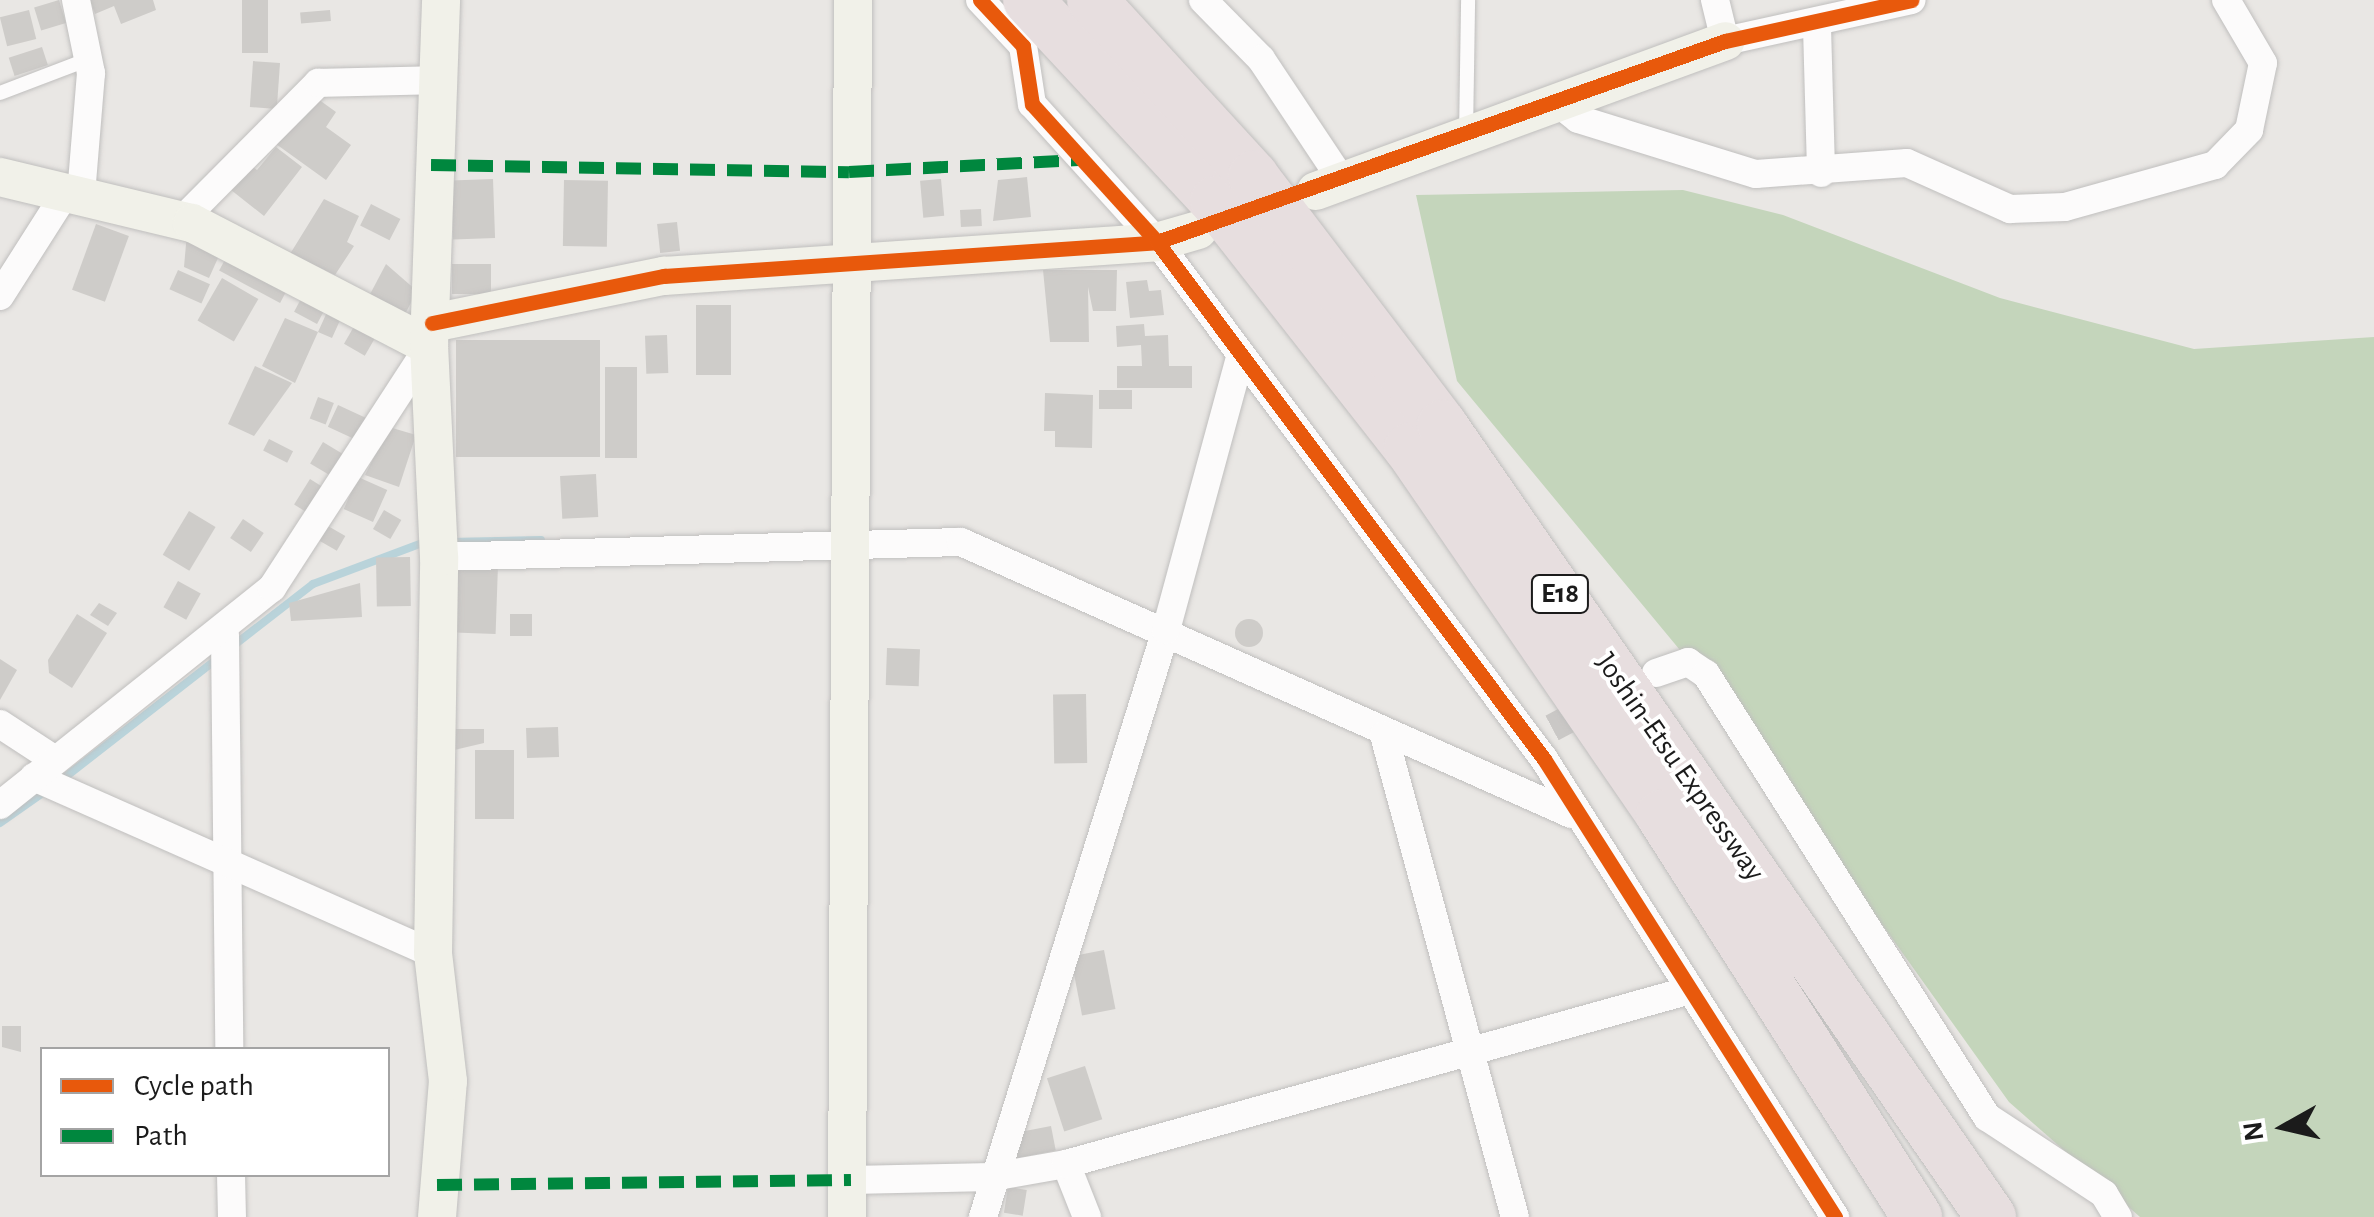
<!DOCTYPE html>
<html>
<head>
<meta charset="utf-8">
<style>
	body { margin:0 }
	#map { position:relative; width:2374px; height:1217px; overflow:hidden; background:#e9e7e4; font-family:"Alegreya Sans",sans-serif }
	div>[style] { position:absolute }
	.forest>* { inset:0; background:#c4d5bb }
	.stream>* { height:8px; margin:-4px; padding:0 4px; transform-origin:4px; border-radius:4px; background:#b9d3da }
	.building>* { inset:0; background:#ceccc9; transform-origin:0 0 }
	.round { border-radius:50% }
	.street-tunnel>* { height:28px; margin-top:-14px; transform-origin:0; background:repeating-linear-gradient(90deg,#cac8c6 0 28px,transparent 0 42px) }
	.roads { filter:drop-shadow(0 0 2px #c0bfbe) drop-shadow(0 0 2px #c0bfbe) }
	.lane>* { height:14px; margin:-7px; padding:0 7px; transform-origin:7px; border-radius:7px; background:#fcfbfb }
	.street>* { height:28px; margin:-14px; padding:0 14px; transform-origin:14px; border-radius:14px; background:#fcfbfb }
	.secondary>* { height:38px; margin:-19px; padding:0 19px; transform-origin:19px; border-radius:19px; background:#f1f1e9 }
	.highway>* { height:50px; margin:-25px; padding:0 25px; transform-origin:25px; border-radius:25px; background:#e7dedf }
	.quiet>* { height:12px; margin-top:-6px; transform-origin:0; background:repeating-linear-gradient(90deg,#00873e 0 25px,transparent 0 37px) }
	.cycleway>* { height:15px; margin:-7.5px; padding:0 7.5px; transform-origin:7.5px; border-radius:7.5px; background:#e8590c }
	span { translate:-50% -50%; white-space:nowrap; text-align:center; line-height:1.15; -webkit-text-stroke:8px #fff; paint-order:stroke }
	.shield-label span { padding:2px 8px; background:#fff; border:2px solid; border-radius:8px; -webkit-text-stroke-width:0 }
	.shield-label { font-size:28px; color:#1b1b1b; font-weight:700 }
	.street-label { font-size:30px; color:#1b1b1b }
	.legend { position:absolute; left:40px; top:1047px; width:350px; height:130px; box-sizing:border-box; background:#fff; border:2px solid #a4a4a4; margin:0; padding:12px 18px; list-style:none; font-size:30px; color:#1b1b1b }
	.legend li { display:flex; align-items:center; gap:20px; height:50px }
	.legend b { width:50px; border:2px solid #a4a4a4 }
	.north { position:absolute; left:2234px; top:1077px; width:100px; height:100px; -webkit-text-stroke:8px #fff; paint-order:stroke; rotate:262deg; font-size:28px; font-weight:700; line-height:40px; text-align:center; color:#1b1b1b }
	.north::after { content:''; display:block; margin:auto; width:35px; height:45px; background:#1b1b1b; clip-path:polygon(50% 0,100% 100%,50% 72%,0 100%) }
</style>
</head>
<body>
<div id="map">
	<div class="forest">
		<div style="clip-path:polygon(1683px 190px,1783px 215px,2000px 298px,2194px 349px,2374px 337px,2374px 1217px,2140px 1217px,2009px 1102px,1723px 702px,1457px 381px,1416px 195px)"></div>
	</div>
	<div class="stream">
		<div style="left:450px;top:542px;width:91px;rotate:-1.3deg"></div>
		<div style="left:233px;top:646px;width:101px;rotate:-37.8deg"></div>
		<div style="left:313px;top:584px;width:116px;rotate:-20.6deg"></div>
		<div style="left:59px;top:782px;width:195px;rotate:-37.9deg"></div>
		<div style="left:0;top:823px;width:57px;rotate:-35.1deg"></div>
	</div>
	<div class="building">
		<div style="left:59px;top:0;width:24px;height:26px;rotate:73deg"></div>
		<div style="clip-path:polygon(90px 0,153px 0,156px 10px,121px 24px,114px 6px,95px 14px)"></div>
		<div style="left:242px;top:0;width:26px;height:53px"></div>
		<div style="left:29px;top:10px;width:30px;height:30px;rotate:76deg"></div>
		<div style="left:330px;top:10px;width:11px;height:30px;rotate:85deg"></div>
		<div style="left:42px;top:47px;width:19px;height:35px;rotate:72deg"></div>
		<div style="left:280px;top:63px;width:46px;height:27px;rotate:94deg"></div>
		<div style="clip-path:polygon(311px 94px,336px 112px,326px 127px,351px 145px,326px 180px,276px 144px)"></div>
		<div style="clip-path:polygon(276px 147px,302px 167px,264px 216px,226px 186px,245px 161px,257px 170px)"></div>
		<div style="clip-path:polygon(1027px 177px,1031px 217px,993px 221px,998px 180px)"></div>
		<div style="left:493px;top:179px;width:59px;height:42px;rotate:88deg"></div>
		<div style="left:941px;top:179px;width:37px;height:21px;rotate:85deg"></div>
		<div style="left:564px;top:180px;width:44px;height:66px;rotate:1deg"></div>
		<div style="clip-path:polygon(324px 199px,359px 216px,347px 242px,354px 246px,335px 275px,290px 254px)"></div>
		<div style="left:371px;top:204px;width:33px;height:24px;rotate:27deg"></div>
		<div style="left:981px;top:209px;width:17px;height:21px;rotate:87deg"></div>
		<div style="left:677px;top:222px;width:29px;height:20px;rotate:84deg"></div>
		<div style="left:96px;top:224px;width:35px;height:70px;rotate:20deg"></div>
		<div style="clip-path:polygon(187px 233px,222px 249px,209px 278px,184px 267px)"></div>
		<div style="left:229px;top:252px;width:69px;height:21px;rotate:28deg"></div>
		<div style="clip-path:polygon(386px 264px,417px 291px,403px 318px,368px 298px)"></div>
		<div style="left:491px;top:264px;width:30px;height:39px;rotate:90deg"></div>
		<div style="left:178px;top:270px;width:35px;height:21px;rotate:24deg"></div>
		<div style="clip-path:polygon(1043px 270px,1117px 270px,1116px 311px,1093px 311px,1088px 287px,1089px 342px,1050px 342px)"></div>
		<div style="left:222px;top:278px;width:42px;height:49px;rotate:30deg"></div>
		<div style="clip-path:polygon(1147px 280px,1149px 291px,1161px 290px,1164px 315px,1130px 318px,1126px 282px)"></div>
		<div style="left:303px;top:295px;width:26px;height:19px;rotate:28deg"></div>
		<div style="left:731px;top:305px;width:70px;height:35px;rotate:90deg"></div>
		<div style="clip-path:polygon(328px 310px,342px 316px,332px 338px,318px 332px,295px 383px,262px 366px,285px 318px,318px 332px)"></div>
		<div style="left:356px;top:323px;width:24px;height:24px;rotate:30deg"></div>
		<div style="clip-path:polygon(1144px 324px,1145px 336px,1168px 335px,1169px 366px,1192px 366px,1192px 388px,1117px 388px,1117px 366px,1142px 366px,1141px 345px,1117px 347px,1116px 326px)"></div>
		<div style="left:667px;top:335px;width:38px;height:22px;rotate:88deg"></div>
		<div style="left:600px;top:340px;width:117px;height:144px;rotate:90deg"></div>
		<div style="clip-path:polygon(255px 366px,292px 383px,254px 436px,228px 424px)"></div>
		<div style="left:605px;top:367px;width:32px;height:91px"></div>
		<div style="left:1099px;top:390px;width:33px;height:19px"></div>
		<div style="clip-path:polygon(1045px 393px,1093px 395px,1092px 448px,1055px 447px,1055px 431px,1044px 431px)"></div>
		<div style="left:318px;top:397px;width:17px;height:23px;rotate:21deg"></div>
		<div style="left:338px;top:405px;width:31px;height:24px;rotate:25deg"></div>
		<div style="clip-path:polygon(389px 427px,416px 435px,399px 487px,365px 475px)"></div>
		<div style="left:269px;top:439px;width:27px;height:13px;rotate:27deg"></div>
		<div style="left:323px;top:442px;width:26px;height:25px;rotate:31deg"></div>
		<div style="left:596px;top:474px;width:43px;height:36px;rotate:87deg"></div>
		<div style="left:358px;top:477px;width:32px;height:35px;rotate:24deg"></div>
		<div style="left:310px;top:479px;width:15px;height:30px;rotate:32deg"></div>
		<div style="left:384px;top:510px;width:20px;height:22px;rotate:30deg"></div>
		<div style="left:189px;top:511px;width:31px;height:51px;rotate:31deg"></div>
		<div style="left:243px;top:519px;width:25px;height:23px;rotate:34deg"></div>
		<div style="left:328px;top:526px;width:20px;height:17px;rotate:30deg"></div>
		<div style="left:410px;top:557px;width:49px;height:34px;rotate:89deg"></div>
		<div style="left:498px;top:565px;width:69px;height:41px;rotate:92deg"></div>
		<div style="left:178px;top:581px;width:26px;height:30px;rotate:29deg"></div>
		<div style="clip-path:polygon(360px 583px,362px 617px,291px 621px,289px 603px)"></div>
		<div style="clip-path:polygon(99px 603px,117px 613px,108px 626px,90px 615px)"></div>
		<div style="clip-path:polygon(77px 614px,107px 633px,72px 688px,49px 673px,48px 660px)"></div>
		<div style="left:510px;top:614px;width:22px;height:22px"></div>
		<div class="round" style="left:1235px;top:619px;width:28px;height:28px"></div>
		<div style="left:887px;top:648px;width:33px;height:37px;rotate:2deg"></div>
		<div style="clip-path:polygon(0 659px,17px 670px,0 700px)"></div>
		<div style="left:1086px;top:694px;width:69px;height:33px;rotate:89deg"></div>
		<div style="left:558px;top:727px;width:30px;height:32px;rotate:88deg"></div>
		<div style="clip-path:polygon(450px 729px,484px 729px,484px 743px,450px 751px)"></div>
		<div style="left:475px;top:750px;width:39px;height:69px"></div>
		<div style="left:1104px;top:950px;width:60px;height:34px;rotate:79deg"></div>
		<div style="clip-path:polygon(2px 1026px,21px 1026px,21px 1052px,2px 1047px)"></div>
		<div style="left:1085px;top:1066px;width:56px;height:40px;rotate:72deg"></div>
		<div style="left:1051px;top:1126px;width:25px;height:41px;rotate:79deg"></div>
		<div style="left:1008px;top:1187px;width:19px;height:26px;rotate:9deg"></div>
	</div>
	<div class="street-tunnel">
		<div style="left:1552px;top:728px;width:53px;rotate:-28deg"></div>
	</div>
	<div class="roads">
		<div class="lane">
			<div style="left:0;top:93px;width:95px;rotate:-20.9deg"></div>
			<div style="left:1466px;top:134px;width:134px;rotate:-89.1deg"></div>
		</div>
		<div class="street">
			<div style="left:76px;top:0;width:75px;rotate:78.4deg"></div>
			<div style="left:91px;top:73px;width:121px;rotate:94.7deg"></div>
			<div style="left:980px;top:0;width:63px;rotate:46.9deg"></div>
			<div style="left:1023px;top:46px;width:59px;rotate:81.2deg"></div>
			<div style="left:1032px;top:104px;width:186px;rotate:47.8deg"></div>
			<div style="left:1157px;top:242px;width:646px;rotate:53.18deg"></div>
			<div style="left:1544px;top:759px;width:543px;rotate:57.57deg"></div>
			<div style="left:1203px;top:0;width:83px;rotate:45.5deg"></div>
			<div style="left:1261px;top:59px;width:144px;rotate:56.3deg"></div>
			<div style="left:1715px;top:0;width:42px;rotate:76.3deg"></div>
			<div style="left:1725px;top:41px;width:191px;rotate:-12.4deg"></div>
			<div style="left:1817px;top:27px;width:146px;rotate:88.4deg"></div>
			<div style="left:1557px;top:102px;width:27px;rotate:39deg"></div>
			<div style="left:1578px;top:119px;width:186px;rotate:17.2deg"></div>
			<div style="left:1756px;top:174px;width:151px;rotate:-4.2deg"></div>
			<div style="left:1907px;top:163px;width:113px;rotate:24.1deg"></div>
			<div style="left:2010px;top:209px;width:55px;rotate:-2.1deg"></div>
			<div style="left:2065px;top:207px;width:156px;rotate:-15.6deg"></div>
			<div style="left:2215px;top:165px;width:49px;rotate:-45.8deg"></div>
			<div style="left:2249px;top:130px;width:68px;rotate:-78.2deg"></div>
			<div style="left:2263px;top:63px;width:73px;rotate:-120.4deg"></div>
			<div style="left:183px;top:219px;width:192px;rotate:-45.2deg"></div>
			<div style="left:318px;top:83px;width:122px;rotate:-1.4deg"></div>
			<div style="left:0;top:296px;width:125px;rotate:-57.5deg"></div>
			<div style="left:439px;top:557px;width:522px;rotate:-1.65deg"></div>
			<div style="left:961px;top:542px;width:668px;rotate:24.03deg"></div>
			<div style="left:225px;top:635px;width:415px;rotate:89.4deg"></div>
			<div style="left:1656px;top:673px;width:34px;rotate:-19deg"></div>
			<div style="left:1688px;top:662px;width:22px;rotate:34deg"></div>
			<div style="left:1706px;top:674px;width:525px;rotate:57.61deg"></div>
			<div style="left:1987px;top:1117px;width:140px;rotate:33.3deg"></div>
			<div style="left:2104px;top:1194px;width:27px;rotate:59deg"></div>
			<div style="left:0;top:724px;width:66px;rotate:33.2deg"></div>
			<div style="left:1384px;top:735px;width:499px;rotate:74.8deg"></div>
			<div style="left:34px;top:777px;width:436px;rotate:23.9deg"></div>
			<div style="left:0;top:805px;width:348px;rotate:-38.6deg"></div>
			<div style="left:272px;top:588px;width:288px;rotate:-57deg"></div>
			<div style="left:1066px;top:1164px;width:57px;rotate:68.4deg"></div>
			<div style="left:231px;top:1174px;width:43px;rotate:88.7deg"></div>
			<div style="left:851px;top:1180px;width:141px;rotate:-1.2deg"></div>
			<div style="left:992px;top:1177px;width:75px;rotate:-10deg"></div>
			<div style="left:1066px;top:1164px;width:645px;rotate:-15.57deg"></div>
			<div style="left:983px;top:1217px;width:615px;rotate:-72.68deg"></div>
			<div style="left:1166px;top:630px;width:283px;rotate:-74.8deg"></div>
		</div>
		<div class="secondary">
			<div style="left:0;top:177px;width:197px;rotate:13.5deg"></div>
			<div style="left:192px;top:223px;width:267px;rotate:27.4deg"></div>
			<div style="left:1316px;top:191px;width:436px;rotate:-20.1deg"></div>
			<div style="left:432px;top:323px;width:237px;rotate:-11.5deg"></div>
			<div style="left:664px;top:276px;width:494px;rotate:-3.9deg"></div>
			<div style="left:1157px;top:242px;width:43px;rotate:-16.3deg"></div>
			<div style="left:437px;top:1217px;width:136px;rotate:-85.4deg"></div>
			<div style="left:448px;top:1081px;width:128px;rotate:-96.7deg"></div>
			<div style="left:433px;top:954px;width:397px;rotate:-89.1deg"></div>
			<div style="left:439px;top:557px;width:211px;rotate:-92.7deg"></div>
			<div style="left:429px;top:346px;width:346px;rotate:-88deg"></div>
			<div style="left:847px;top:1217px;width:1217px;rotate:-89.72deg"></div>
		</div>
		<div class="highway">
			<div style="left:1028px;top:0;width:275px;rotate:47.1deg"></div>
			<div style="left:1215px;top:201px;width:314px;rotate:51.9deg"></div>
			<div style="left:1409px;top:448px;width:445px;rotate:55.5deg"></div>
			<div style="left:1661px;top:815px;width:477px;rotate:57.5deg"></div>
			<div style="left:1092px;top:0;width:239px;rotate:47.5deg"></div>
			<div style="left:1253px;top:176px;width:313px;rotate:52.8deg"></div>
			<div style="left:1442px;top:425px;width:964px;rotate:55.27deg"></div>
		</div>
	</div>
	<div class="quiet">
		<div style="left:431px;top:165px;width:418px;rotate:1deg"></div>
		<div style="left:849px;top:172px;width:230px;rotate:-3deg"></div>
		<div style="left:437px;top:1185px;width:414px;rotate:-0.7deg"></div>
	</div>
	<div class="cycleway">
		<div style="left:980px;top:0;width:63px;rotate:46.9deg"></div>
		<div style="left:1023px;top:46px;width:59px;rotate:81.2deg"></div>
		<div style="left:1032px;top:104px;width:186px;rotate:47.8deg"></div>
		<div style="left:1157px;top:242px;width:646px;rotate:53.18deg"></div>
		<div style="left:1544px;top:759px;width:543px;rotate:57.57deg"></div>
		<div style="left:432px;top:323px;width:237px;rotate:-11.5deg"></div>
		<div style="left:664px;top:276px;width:494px;rotate:-3.9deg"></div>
		<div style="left:1157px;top:242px;width:603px;rotate:-19.49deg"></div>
		<div style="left:1725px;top:41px;width:191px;rotate:-12.4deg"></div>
	</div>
	<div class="shield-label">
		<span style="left:1560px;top:594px">E18</span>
	</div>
	<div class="street-label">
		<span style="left:1680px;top:767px;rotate:55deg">Joshin-Etsu Expressway</span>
	</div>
	<ul class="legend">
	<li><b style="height:12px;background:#e8590c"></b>Cycle path</li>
	<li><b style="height:12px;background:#00873e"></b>Path</li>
	</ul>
	<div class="north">N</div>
</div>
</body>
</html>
